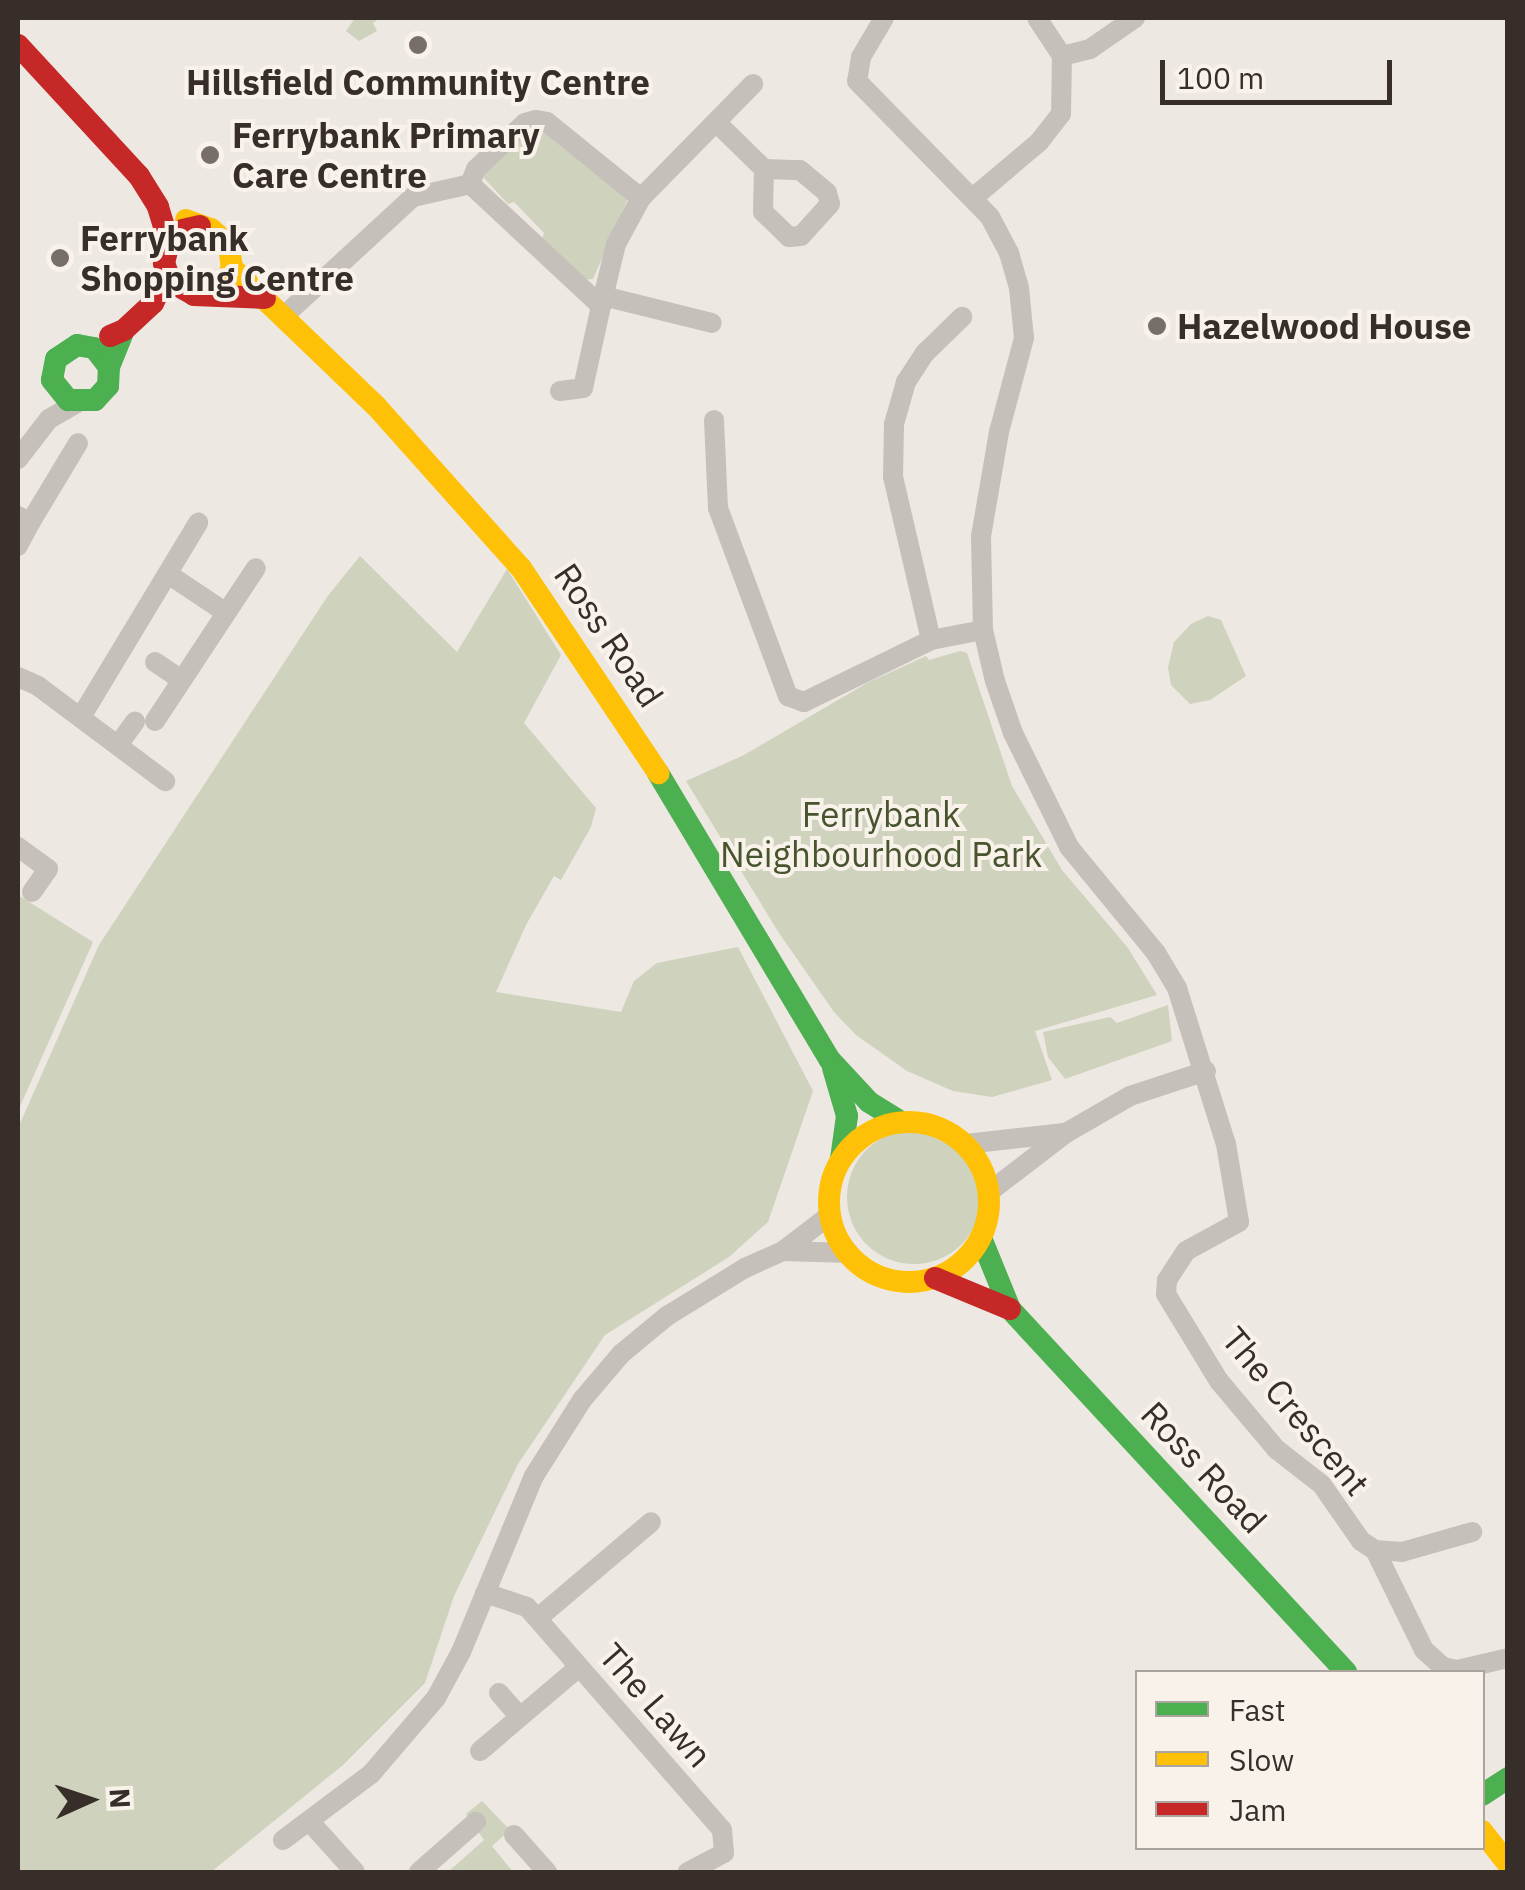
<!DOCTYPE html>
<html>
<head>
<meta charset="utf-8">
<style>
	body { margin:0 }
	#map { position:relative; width:1525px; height:1890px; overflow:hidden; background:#ede8e2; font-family:"IBM Plex Sans",sans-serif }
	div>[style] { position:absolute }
	.green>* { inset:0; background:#cfd2bd }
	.round { border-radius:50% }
	.street>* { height:20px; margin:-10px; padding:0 10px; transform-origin:10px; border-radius:10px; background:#c6c0bb }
	.fast>* { height:22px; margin:-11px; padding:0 11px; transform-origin:11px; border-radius:11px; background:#4caf50 }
	.slow>* { height:22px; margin:-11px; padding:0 11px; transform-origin:11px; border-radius:11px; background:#ffc107 }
	.slow>.ring { margin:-11px; padding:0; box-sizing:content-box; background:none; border:22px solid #ffc107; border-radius:50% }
	.jam>* { height:22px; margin:-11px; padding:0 11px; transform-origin:11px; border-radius:11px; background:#c62828 }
	.dots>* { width:28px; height:28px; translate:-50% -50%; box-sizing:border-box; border:5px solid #f9f2ea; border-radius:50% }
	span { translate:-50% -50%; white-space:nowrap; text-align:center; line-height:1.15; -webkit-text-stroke:8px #f9f2ea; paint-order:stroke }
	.poi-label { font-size:35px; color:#372d29; font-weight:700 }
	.left { translate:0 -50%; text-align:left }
	.street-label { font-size:35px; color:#372d29 }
	.park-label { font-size:35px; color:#47542e }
	.frame { position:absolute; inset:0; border:20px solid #372d29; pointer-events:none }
	.legend { position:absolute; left:1135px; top:1670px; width:350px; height:180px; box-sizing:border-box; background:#f9f2ea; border:2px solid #aba39d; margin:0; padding:12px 18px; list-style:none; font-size:30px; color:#372d29 }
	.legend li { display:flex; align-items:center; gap:20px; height:50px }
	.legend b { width:50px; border:2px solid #aba39d }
	.north { position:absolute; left:40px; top:1750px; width:100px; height:100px; -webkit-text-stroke:8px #f9f2ea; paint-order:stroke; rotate:87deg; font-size:28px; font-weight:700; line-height:40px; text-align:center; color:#372d29 }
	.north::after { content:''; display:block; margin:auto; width:35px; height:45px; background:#372d29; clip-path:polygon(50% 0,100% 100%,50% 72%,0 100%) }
	.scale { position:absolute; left:1160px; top:60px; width:232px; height:45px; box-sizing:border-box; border:5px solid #372d29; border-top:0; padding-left:12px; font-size:30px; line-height:35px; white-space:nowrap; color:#372d29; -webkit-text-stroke:8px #f9f2ea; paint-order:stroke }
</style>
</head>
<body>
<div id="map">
	<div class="green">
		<div style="clip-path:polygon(355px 18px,380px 18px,373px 23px,377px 31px,359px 41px,346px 31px)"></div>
		<div style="clip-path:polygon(542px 125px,628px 199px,593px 279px,582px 280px,542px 239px,544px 233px,514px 202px,508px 204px,483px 177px,485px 167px)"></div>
		<div style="clip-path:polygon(360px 556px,457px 652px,507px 569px,561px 655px,524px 723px,596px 808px,591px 827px,561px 880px,554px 876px,526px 925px,496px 992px,621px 1012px,634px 981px,657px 963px,738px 947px,813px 1091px,768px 1222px,729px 1257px,605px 1335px,518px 1464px,454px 1596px,425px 1683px,343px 1765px,211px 1872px,18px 1872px,18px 1128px,99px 945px,327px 597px)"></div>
		<div style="clip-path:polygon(1208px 616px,1221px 620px,1246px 676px,1210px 700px,1190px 704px,1171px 685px,1168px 667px,1174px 642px,1191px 624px)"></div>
		<div style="clip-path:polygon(960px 651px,967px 653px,1012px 786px,1062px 870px,1128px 948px,1157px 995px,1035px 1031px,1052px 1080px,992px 1097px,953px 1091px,907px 1071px,856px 1035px,834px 1012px,779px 933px,686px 781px,744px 755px,867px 683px,926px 656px,929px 660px)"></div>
		<div style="clip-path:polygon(18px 895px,93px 942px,18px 1111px)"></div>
		<div style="clip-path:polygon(1168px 1005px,1172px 1041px,1065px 1079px,1048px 1057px,1043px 1032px,1110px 1017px,1117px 1023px)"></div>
		<div class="round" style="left:847px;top:1130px;width:134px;height:134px"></div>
		<div style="clip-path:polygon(482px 1801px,510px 1830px,492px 1846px,513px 1872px,448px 1872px,484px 1840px,466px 1814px)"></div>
	</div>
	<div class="street">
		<div style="left:884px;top:18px;width:45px;rotate:120.5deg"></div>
		<div style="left:861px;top:57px;width:24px;rotate:99deg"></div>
		<div style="left:857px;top:81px;width:190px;rotate:45.6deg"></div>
		<div style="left:990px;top:217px;width:41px;rotate:62.2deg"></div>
		<div style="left:1009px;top:253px;width:36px;rotate:74deg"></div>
		<div style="left:1019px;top:288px;width:50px;rotate:84.3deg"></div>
		<div style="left:1024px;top:338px;width:97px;rotate:104.9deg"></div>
		<div style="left:999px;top:432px;width:106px;rotate:99.8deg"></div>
		<div style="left:981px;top:536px;width:94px;rotate:88.8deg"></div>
		<div style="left:983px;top:630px;width:52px;rotate:76.8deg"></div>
		<div style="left:995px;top:681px;width:55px;rotate:70.9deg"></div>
		<div style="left:1013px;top:733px;width:127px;rotate:63.8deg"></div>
		<div style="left:1069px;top:847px;width:137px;rotate:50.6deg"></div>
		<div style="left:1156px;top:953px;width:41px;rotate:59deg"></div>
		<div style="left:1177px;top:988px;width:164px;rotate:72.6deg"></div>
		<div style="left:1226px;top:1144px;width:79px;rotate:80.5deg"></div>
		<div style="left:1239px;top:1222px;width:60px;rotate:151.3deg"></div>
		<div style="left:1186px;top:1251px;width:35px;rotate:123deg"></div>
		<div style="left:1167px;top:1280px;width:14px;rotate:94deg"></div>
		<div style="left:1166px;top:1294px;width:102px;rotate:58.7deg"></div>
		<div style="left:1219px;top:1381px;width:89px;rotate:50deg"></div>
		<div style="left:1276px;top:1449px;width:58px;rotate:38deg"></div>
		<div style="left:1322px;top:1485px;width:68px;rotate:55.1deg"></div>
		<div style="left:1361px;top:1541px;width:17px;rotate:33deg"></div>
		<div style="left:1375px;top:1550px;width:111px;rotate:63.9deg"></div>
		<div style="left:1424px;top:1650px;width:25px;rotate:42deg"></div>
		<div style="left:1443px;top:1667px;width:14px;rotate:12deg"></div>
		<div style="left:1457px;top:1670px;width:52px;rotate:-13.2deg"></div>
		<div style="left:1062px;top:56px;width:29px;rotate:-14deg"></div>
		<div style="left:1090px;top:49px;width:55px;rotate:-34.6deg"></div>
		<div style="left:717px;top:123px;width:66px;rotate:44.4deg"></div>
		<div style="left:764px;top:169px;width:36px;rotate:2deg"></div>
		<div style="left:800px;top:170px;width:35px;rotate:40deg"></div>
		<div style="left:827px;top:193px;width:11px;rotate:75deg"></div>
		<div style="left:830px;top:204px;width:43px;rotate:132.2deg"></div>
		<div style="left:801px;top:236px;width:12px;rotate:175deg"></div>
		<div style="left:789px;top:237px;width:36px;rotate:-136deg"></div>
		<div style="left:763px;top:212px;width:43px;rotate:-88.7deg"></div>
		<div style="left:974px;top:197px;width:85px;rotate:-40.2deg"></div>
		<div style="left:1039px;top:142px;width:36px;rotate:-52deg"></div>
		<div style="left:1061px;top:114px;width:58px;rotate:-89deg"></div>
		<div style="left:1062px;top:56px;width:45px;rotate:-123.3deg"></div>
		<div style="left:641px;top:198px;width:160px;rotate:-45.5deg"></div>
		<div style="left:603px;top:296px;width:112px;rotate:13.9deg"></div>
		<div style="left:285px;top:315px;width:174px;rotate:-42.7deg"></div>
		<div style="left:413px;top:197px;width:58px;rotate:-12.8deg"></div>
		<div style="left:470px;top:184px;width:16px;rotate:-68deg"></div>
		<div style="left:476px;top:169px;width:67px;rotate:-43.2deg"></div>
		<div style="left:525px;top:123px;width:11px;rotate:-15deg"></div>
		<div style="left:536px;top:120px;width:11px;rotate:10deg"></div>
		<div style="left:547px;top:122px;width:121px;rotate:39deg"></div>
		<div style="left:641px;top:198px;width:52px;rotate:118.5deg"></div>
		<div style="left:616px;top:244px;width:64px;rotate:103.6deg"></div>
		<div style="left:601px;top:306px;width:179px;rotate:-137deg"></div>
		<div style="left:560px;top:391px;width:23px;rotate:-7deg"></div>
		<div style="left:583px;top:388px;width:84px;rotate:-77.6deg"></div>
		<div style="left:714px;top:420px;width:88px;rotate:87.4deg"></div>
		<div style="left:718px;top:508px;width:201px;rotate:69.6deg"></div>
		<div style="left:788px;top:696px;width:17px;rotate:21deg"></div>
		<div style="left:804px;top:702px;width:141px;rotate:-26deg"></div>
		<div style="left:931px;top:640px;width:53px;rotate:-10.9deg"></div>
		<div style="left:18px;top:459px;width:51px;rotate:-52.2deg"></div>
		<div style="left:49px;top:419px;width:32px;rotate:-30deg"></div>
		<div style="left:18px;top:516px;width:14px;rotate:30deg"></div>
		<div style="left:30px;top:523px;width:26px;rotate:118deg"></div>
		<div style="left:30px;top:523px;width:93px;rotate:-59deg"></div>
		<div style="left:168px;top:574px;width:69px;rotate:33.7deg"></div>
		<div style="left:931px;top:640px;width:167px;rotate:-103.1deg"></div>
		<div style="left:893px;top:477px;width:53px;rotate:-88.9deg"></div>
		<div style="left:894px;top:424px;width:44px;rotate:-74.1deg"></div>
		<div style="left:906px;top:382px;width:35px;rotate:-57deg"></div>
		<div style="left:925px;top:353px;width:52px;rotate:-44.2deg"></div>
		<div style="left:155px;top:662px;width:32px;rotate:34deg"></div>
		<div style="left:18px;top:677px;width:22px;rotate:24deg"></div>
		<div style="left:38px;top:686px;width:159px;rotate:36.8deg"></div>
		<div style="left:81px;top:717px;width:227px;rotate:-58.9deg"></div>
		<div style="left:155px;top:721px;width:183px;rotate:-56.6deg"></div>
		<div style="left:118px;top:745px;width:29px;rotate:-54deg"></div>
		<div style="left:18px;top:847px;width:37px;rotate:36deg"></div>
		<div style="left:32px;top:892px;width:28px;rotate:-55deg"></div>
		<div style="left:966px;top:1144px;width:99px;rotate:-6.4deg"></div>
		<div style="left:989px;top:1192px;width:97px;rotate:-37.5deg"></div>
		<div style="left:1066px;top:1133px;width:74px;rotate:-30deg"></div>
		<div style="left:1130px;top:1096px;width:80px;rotate:-18.2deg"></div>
		<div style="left:783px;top:1251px;width:66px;rotate:1.7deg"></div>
		<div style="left:1375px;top:1550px;width:27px;rotate:4deg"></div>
		<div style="left:1402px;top:1552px;width:73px;rotate:-15.9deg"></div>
		<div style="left:485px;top:1593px;width:44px;rotate:18.4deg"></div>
		<div style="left:527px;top:1607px;width:296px;rotate:48.8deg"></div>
		<div style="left:722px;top:1830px;width:23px;rotate:85deg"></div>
		<div style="left:724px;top:1853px;width:41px;rotate:152.2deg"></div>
		<div style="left:538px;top:1618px;width:148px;rotate:-40.3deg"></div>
		<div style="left:499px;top:1693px;width:30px;rotate:49deg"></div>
		<div style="left:480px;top:1751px;width:130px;rotate:-40.3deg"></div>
		<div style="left:310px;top:1822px;width:67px;rotate:48deg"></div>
		<div style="left:514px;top:1835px;width:50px;rotate:48.3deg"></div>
		<div style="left:283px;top:1840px;width:110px;rotate:-36.9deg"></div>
		<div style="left:371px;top:1774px;width:100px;rotate:-49.5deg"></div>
		<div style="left:436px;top:1698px;width:52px;rotate:-61.5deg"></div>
		<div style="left:461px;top:1652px;width:191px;rotate:-67.5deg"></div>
		<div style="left:534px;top:1476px;width:90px;rotate:-57.7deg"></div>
		<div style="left:582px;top:1400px;width:60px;rotate:-49.7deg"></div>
		<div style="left:621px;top:1354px;width:60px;rotate:-39.6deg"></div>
		<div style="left:667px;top:1316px;width:92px;rotate:-31.6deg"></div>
		<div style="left:745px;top:1268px;width:42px;rotate:-24.1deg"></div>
		<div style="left:783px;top:1251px;width:59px;rotate:-37.5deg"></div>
		<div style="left:419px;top:1872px;width:76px;rotate:-41.3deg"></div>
	</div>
	<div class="fast">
		<div style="left:109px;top:367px;width:24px;rotate:-128deg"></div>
		<div style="left:94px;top:348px;width:17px;rotate:-170deg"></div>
		<div style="left:77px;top:345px;width:25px;rotate:146deg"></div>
		<div style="left:56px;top:359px;width:21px;rotate:101deg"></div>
		<div style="left:52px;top:380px;width:26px;rotate:51deg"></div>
		<div style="left:68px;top:400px;width:27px"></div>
		<div style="left:95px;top:400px;width:19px;rotate:-47deg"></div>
		<div style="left:108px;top:386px;width:19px;rotate:-87deg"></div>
		<div style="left:109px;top:367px;width:40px;rotate:-68deg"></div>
		<div style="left:658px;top:773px;width:335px;rotate:59.1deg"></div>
		<div style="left:830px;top:1060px;width:57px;rotate:47.1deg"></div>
		<div style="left:869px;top:1102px;width:38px;rotate:32deg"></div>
		<div style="left:833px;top:1068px;width:50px;rotate:73.7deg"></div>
		<div style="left:847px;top:1116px;width:43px;rotate:97.9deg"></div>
		<div style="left:981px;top:1238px;width:77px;rotate:67.8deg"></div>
		<div style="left:1010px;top:1309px;width:495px;rotate:47.2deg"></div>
		<div style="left:1482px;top:1795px;width:31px;rotate:-33deg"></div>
	</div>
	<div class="slow">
		<div style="left:186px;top:220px;width:27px;rotate:20deg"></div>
		<div style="left:211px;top:229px;width:24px;rotate:42deg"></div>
		<div style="left:229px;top:245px;width:23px;rotate:83deg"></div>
		<div style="left:232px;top:268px;width:18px;rotate:117deg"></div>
		<div style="left:232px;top:268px;width:199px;rotate:43.8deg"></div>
		<div style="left:376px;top:406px;width:217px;rotate:48.2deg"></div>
		<div style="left:521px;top:568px;width:247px;rotate:56.2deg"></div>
		<div class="ring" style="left:829px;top:1122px;width:138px;height:138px"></div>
		<div style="left:1482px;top:1831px;width:42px;rotate:51.8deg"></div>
	</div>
	<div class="jam">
		<div style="left:18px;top:45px;width:178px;rotate:47.3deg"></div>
		<div style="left:139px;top:176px;width:36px;rotate:58deg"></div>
		<div style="left:158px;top:207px;width:38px;rotate:73deg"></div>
		<div style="left:200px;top:226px;width:17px;rotate:167deg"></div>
		<div style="left:183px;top:230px;width:19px;rotate:137deg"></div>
		<div style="left:169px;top:243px;width:21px;rotate:104deg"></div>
		<div style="left:164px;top:263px;width:20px;rotate:70deg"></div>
		<div style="left:171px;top:282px;width:26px;rotate:29deg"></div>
		<div style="left:194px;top:295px;width:71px;rotate:2.4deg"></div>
		<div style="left:110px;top:336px;width:15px;rotate:-23deg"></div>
		<div style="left:124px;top:330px;width:40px;rotate:-43deg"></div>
		<div style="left:153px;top:303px;width:31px;rotate:-63deg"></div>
		<div style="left:935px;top:1278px;width:81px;rotate:22.5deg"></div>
	</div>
	<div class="dots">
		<div style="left:418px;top:45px;background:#776e6a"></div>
		<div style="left:210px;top:155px;background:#776e6a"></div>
		<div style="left:60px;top:258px;background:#776e6a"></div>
		<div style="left:1157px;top:326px;background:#776e6a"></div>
	</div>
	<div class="poi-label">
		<span style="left:418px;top:82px">Hillsfield Community Centre</span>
		<span class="left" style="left:232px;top:155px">Ferrybank Primary<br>Care Centre</span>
		<span class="left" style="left:80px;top:258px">Ferrybank<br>Shopping Centre</span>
		<span class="left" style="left:1177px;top:326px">Hazelwood House</span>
	</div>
	<div class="street-label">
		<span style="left:609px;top:635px;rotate:56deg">Ross Road</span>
		<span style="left:1296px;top:1411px;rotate:50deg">The Crescent</span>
		<span style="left:1204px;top:1467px;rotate:47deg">Ross Road</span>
		<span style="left:656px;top:1705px;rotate:49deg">The Lawn</span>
	</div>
	<div class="park-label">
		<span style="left:881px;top:834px">Ferrybank<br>Neighbourhood Park</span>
	</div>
	<div class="frame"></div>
	<ul class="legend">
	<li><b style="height:12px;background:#4caf50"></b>Fast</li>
	<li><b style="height:12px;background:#ffc107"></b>Slow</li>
	<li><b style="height:12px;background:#c62828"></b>Jam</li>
	</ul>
	<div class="north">N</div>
	<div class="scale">100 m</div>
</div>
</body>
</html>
